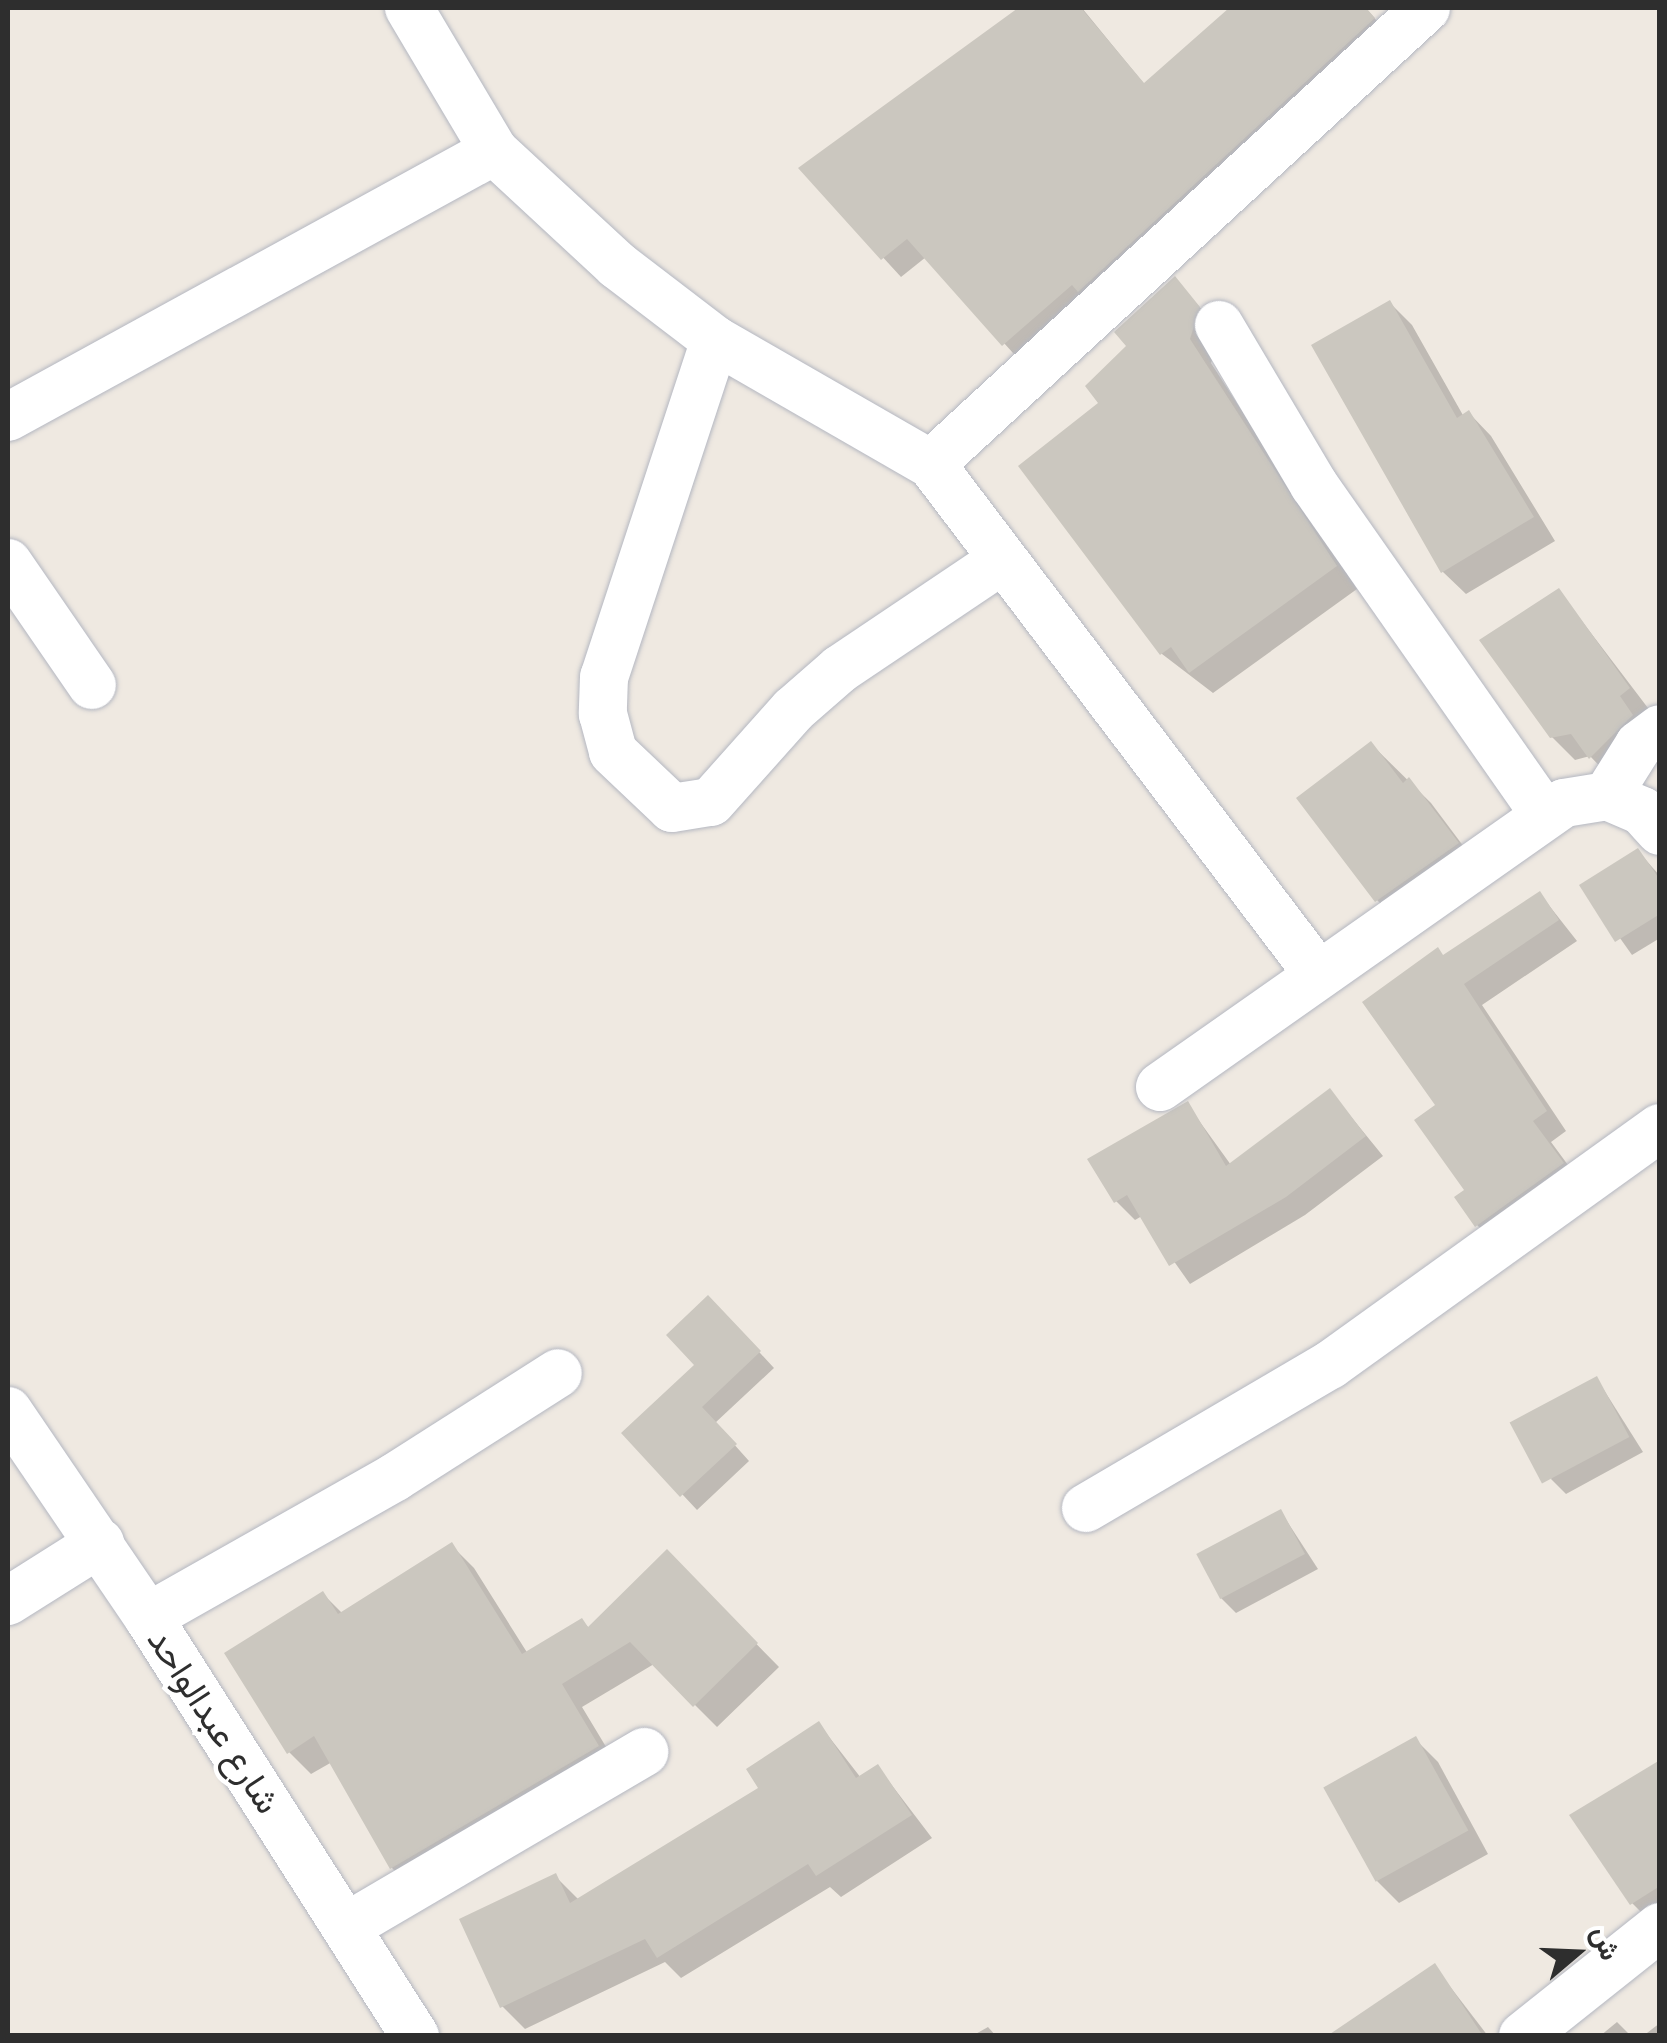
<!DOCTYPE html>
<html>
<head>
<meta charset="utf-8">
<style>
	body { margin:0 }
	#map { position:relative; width:1667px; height:2043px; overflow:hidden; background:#efe9e1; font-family:Raleway,Vazirmatn,sans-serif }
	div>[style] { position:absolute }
	.shadow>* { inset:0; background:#0003 }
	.building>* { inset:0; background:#cbc7bf; transform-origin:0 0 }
	.roads { filter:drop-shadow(0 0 2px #b4b7c1) drop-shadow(0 0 2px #b4b7c1) }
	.minor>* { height:48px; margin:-24px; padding:0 24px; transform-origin:24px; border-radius:24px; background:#fff }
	span { translate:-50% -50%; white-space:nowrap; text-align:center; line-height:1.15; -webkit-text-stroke:9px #fff; paint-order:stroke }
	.street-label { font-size:35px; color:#2e2e2e }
	.frame { position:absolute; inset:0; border:10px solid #2e2e2e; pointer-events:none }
	.north { position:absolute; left:1527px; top:1903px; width:100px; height:100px; -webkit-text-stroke:8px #fff; paint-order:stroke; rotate:71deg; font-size:28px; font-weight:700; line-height:40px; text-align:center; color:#2e2e2e }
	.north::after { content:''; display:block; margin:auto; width:35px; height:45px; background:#2e2e2e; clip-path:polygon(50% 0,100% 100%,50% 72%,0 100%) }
</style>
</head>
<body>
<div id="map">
	<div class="shadow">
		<div style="clip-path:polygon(1022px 8px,1082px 8px,1145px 85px,1240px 8px,1366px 8px,1391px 38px,1022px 363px,926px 257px,901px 277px,802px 169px)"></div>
		<div style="clip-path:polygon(1175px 280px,1221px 331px,1211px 363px,1357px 589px,1213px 693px,1162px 654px,1021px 466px,1102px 403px)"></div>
		<div style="clip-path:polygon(1390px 303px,1412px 325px,1464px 417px,1469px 413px,1491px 436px,1555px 541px,1466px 594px,1443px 572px,1314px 346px)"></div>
		<div style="clip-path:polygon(1559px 591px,1651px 712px,1613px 780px,1590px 756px,1575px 760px,1552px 737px)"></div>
		<div style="clip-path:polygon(1371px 744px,1431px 803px,1479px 867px,1400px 923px,1377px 900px)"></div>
		<div style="clip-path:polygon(1638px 851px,1660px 876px,1660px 938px,1632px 955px,1583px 886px)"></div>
		<div style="clip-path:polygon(1540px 894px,1577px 941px,1482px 1005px,1566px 1131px,1551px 1142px,1582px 1184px,1497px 1245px,1477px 1225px,1439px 1105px,1444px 957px)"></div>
		<div style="clip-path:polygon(1330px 1091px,1383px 1156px,1305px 1215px,1190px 1284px,1142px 1216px,1135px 1220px,1116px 1201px,1187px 1104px,1231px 1165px)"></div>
		<div style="clip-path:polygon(723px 1313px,774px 1368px,715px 1423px,749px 1461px,697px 1510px,625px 1433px,697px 1365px)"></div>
		<div style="clip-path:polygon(1597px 1379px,1643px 1452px,1566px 1494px,1551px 1479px)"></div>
		<div style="clip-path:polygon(1281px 1512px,1318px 1569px,1236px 1613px,1221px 1598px)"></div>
		<div style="clip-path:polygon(451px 1545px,474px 1568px,528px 1654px,582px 1621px,590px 1629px,667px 1553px,779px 1667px,717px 1727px,654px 1664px,582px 1707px,620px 1770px,414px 1890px,392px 1868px,332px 1762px,311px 1774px,289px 1752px,323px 1594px,342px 1613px)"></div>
		<div style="clip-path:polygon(819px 1724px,861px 1778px,878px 1767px,932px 1838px,841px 1897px,830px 1887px,681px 1978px,665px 1962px,525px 2029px,502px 2006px,555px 1876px,579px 1900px,762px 1788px)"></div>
		<div style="clip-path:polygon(1415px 1739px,1438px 1762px,1488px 1854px,1399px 1903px,1376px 1880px)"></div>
		<div style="clip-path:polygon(1660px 1760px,1660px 1906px,1646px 1917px,1632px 1903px)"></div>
		<div style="clip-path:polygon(1435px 1967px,1488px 2036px,1341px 2036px)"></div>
		<div style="clip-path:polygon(1617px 2022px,1631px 2036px,1600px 2036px)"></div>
		<div style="clip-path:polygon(1660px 2023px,1660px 2036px,1643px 2036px)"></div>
		<div style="clip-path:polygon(988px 2027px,996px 2036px,972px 2036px)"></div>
	</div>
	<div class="building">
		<div style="clip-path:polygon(1018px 8px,1081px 8px,1144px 83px,1229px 8px,1366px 8px,1375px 18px,1078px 292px,1072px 285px,1002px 346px,907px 239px,881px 260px,798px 168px)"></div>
		<div style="clip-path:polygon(1175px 276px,1200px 307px,1190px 339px,1337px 566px,1189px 673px,1171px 647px,1160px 655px,1018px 466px,1098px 403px,1085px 386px,1126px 346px,1114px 332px)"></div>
		<div style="clip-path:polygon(1390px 300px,1457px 418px,1469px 410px,1534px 517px,1441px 573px,1311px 345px)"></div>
		<div style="clip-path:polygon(1559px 588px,1630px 688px,1620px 696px,1633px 715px,1589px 759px,1571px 734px,1550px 738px,1479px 640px)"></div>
		<div style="clip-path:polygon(1371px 741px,1403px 783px,1409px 777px,1459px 843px,1375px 902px,1296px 798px)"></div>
		<div style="clip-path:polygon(1638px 848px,1660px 880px,1660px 914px,1615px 942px,1579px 885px)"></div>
		<div style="clip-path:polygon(1540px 891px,1559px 920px,1464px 984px,1547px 1111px,1533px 1121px,1564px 1163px,1475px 1227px,1454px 1197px,1464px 1190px,1414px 1120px,1435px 1105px,1362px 1002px,1438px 947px,1443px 955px)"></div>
		<div style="clip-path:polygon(1330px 1088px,1366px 1136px,1286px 1197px,1169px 1266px,1127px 1195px,1114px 1203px,1087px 1159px,1188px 1101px,1226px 1166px)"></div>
		<div style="clip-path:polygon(708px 1295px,761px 1351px,702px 1407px,737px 1444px,680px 1497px,621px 1433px,694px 1365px,666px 1335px)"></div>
		<div style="left:1597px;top:1376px;width:69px;height:99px;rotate:62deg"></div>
		<div style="left:1281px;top:1509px;width:51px;height:96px;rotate:62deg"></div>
		<div style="clip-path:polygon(452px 1542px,522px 1654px,582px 1618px,588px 1627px,667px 1549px,758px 1643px,693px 1707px,630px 1642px,562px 1684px,599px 1746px,390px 1869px,314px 1736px,287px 1754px,224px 1653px,323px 1591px,338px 1614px)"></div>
		<div style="clip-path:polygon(819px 1721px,856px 1778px,878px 1764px,912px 1815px,816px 1876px,808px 1864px,657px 1958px,645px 1939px,500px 2008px,459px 1919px,556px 1873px,570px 1903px,758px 1788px,746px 1769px)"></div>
		<div style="left:1416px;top:1736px;width:108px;height:106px;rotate:61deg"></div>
		<div style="clip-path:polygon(1660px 1760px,1660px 1886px,1630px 1905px,1569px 1815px)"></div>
		<div style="clip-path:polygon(1435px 1963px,1483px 2036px,1327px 2036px)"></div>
	</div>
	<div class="roads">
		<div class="minor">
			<div style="left:409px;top:8px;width:166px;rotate:59.3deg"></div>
			<div style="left:494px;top:151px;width:168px;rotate:42.8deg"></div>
			<div style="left:617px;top:265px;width:123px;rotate:37.4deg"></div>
			<div style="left:715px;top:340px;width:249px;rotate:29.9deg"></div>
			<div style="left:931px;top:464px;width:640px;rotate:52.81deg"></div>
			<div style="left:1219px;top:325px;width:186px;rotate:59.3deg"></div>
			<div style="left:1314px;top:485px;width:401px;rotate:55deg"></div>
			<div style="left:715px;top:340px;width:355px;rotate:108.2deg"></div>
			<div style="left:604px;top:677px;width:37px;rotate:92deg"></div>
			<div style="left:603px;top:714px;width:39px;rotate:75deg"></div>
			<div style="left:613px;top:752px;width:81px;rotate:43.5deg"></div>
			<div style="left:672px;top:808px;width:39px;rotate:-9deg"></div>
			<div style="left:711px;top:802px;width:123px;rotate:-48.3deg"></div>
			<div style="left:793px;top:710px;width:62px;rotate:-41.1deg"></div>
			<div style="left:840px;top:669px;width:195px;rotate:-33.9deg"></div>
			<div style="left:8px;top:417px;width:554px;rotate:-28.69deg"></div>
			<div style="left:931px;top:464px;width:673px;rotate:-42.65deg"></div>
			<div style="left:8px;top:563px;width:148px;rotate:55.5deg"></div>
			<div style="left:1607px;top:796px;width:60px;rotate:-57.9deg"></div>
			<div style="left:1639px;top:745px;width:26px;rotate:-37deg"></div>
			<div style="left:1160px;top:1087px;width:494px;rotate:-35.1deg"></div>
			<div style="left:1564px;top:803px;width:44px;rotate:-9.2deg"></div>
			<div style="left:1607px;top:796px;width:38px;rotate:23deg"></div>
			<div style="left:1642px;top:811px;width:27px;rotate:48deg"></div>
			<div style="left:8px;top:1411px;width:249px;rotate:55.8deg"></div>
			<div style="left:148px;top:1617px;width:497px;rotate:57.5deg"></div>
			<div style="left:1086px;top:1508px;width:283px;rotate:-30.4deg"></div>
			<div style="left:1330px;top:1365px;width:406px;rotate:-35.7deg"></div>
			<div style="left:8px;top:1601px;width:109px;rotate:-32.2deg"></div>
			<div style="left:148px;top:1617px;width:284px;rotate:-29.5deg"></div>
			<div style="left:395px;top:1477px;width:193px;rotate:-32.5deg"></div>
			<div style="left:346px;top:1927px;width:346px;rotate:-30.4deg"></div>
			<div style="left:1523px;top:2036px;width:175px;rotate:-38.5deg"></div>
		</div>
	</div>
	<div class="street-label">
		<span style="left:214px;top:1721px;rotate:57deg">شارع عبدالواحد</span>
	</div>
	<div class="frame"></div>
	<div class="north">ش</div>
</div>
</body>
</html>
